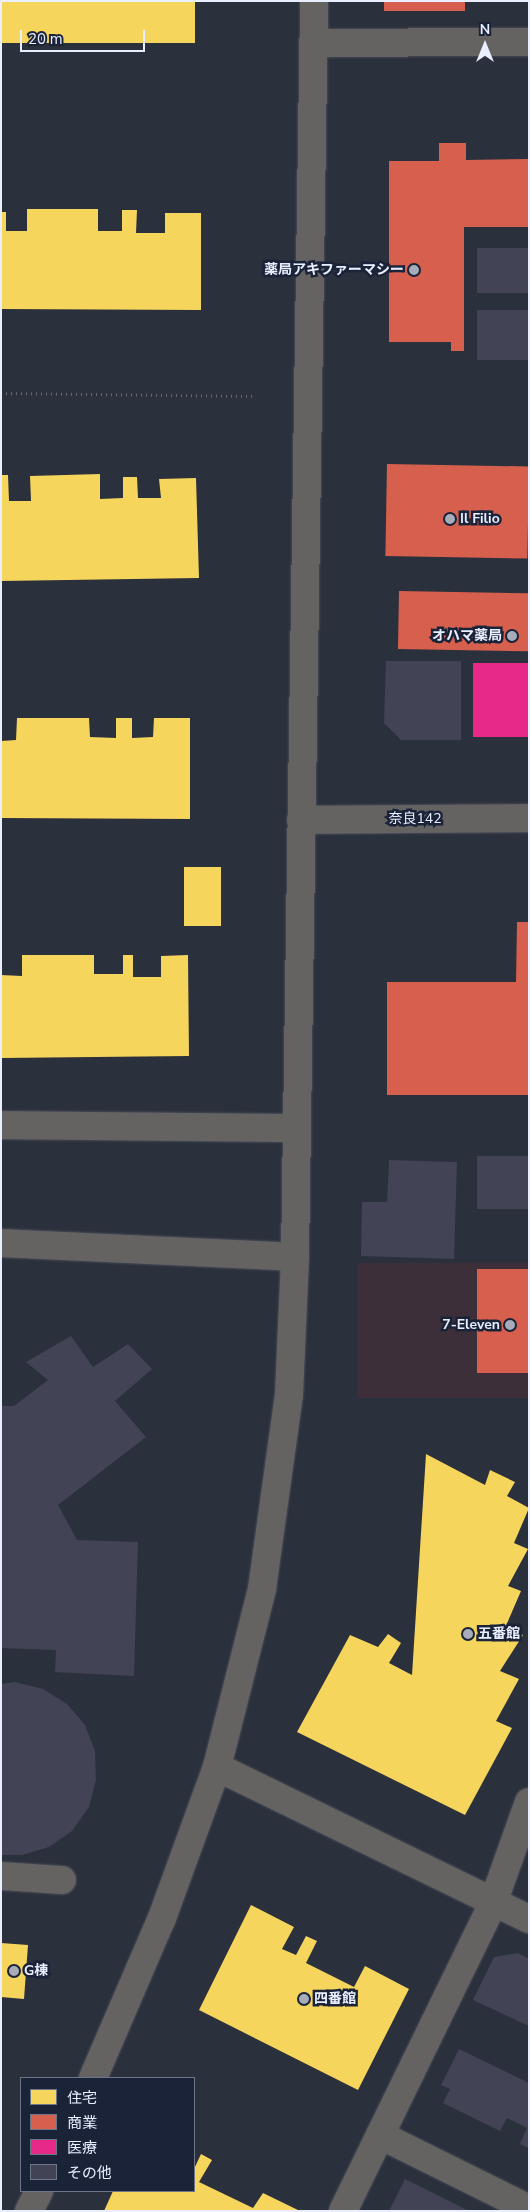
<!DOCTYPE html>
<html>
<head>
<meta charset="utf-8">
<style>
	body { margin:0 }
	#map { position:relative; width:530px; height:2212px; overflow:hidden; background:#2b303d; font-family:"Nunito Sans","Noto Sans JP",sans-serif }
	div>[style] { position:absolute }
	.commercial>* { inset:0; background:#3d2f3a; transform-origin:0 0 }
	.homes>* { inset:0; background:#f6d55c; transform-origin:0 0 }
	.shops>* { inset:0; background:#d6604d; transform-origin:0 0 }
	.health>* { inset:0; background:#e7298a; transform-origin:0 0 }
	.building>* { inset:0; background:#424354; transform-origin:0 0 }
	.path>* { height:3px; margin-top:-1.5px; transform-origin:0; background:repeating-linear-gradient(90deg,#67676c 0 1px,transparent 0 5px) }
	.roads { filter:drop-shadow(0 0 1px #474c56) drop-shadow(0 0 1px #474c56) }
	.minor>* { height:28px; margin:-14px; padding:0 14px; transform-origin:14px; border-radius:14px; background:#656262 }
	.dots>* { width:14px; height:14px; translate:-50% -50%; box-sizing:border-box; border:2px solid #1b2339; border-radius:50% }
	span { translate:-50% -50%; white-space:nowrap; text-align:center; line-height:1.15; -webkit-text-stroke:5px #1b2339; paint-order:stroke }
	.poi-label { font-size:14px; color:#e9effe; font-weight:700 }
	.right { translate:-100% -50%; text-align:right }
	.left { translate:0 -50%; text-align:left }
	.street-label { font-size:14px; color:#e9effe }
	.frame { position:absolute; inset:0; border:2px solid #e9effe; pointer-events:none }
	.legend { position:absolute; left:20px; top:2077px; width:175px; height:115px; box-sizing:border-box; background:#1b2339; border:1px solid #6d7588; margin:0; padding:6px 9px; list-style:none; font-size:15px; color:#e9effe }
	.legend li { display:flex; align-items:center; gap:10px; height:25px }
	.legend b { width:25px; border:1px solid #6d7588 }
	.north { position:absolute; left:460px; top:20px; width:50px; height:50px; -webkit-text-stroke:4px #1b2339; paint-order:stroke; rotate:0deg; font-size:14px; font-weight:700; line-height:20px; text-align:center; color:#e9effe }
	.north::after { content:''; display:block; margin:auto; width:18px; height:22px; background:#e9effe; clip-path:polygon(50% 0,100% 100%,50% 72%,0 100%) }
	.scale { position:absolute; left:20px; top:30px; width:125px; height:22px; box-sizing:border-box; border:2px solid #e9effe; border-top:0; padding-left:6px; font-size:15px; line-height:18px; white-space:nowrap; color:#e9effe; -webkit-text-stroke:4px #1b2339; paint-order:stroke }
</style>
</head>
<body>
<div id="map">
	<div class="commercial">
		<div style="left:529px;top:1263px;width:135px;height:171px;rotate:90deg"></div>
	</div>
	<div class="homes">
		<div style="left:1px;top:1px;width:194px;height:42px"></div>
		<div style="clip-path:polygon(27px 209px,98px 209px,98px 231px,122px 231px,122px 210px,137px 210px,136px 233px,165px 233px,165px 213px,201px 213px,201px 310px,1px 309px,1px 212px,6px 212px,6px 231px,27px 231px)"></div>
		<div style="clip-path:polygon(100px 474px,100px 499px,123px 498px,123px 477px,137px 477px,138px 498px,161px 498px,159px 479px,196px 478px,199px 578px,1px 581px,1px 475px,8px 475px,9px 501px,31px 501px,30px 476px)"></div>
		<div style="clip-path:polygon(17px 718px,89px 718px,90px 737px,116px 738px,116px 718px,132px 718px,132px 738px,153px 737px,154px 718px,190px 718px,190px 819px,1px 818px,1px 741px,16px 740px)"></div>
		<div style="left:184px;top:867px;width:37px;height:59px"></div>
		<div style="clip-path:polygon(22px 955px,94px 955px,94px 974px,123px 974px,123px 955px,133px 955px,133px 977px,161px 977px,161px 956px,188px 955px,189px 1056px,1px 1058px,1px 975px,22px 976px)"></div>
		<div style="clip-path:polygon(426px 1454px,485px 1485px,490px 1470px,515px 1482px,507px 1496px,529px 1508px,514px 1543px,528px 1549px,508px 1586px,521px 1591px,505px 1628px,523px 1635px,500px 1671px,519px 1679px,496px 1721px,512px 1728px,465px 1815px,297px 1732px,350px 1635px,378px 1647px,388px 1634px,401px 1643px,389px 1663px,412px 1675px)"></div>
		<div style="clip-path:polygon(251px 1905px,294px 1927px,282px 1949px,296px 1955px,306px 1936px,317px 1941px,306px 1963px,354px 1987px,365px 1966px,409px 1989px,358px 2090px,199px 2010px)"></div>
		<div style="clip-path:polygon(1px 1943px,28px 1945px,24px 1999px,1px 1997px)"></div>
		<div style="clip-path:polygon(201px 2154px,212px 2160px,199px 2182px,253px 2208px,263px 2193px,300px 2211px,104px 2211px,113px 2191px,194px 2191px,194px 2169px)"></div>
	</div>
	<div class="shops">
		<div style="left:384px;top:1px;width:81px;height:10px"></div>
		<div style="clip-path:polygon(439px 143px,466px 143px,466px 160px,529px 159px,529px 227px,464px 227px,464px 351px,451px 351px,451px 342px,389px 342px,389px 161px,439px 161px)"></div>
		<div style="left:387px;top:464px;width:142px;height:92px;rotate:1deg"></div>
		<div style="left:399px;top:591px;width:130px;height:58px;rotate:1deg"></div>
		<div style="clip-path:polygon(517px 922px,529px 922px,529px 1095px,387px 1095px,387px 982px,516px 982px)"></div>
		<div style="left:477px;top:1269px;width:52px;height:104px"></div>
	</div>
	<div class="health">
		<div style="left:473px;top:663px;width:56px;height:74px"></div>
	</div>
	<div class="building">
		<div style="left:529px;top:248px;width:45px;height:52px;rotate:90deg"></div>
		<div style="left:529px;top:310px;width:50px;height:52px;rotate:90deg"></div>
		<div style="clip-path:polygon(386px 661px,461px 661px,461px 740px,401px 740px,384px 723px)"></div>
		<div style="left:477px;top:1156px;width:52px;height:53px"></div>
		<div style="clip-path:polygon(389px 1160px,457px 1162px,454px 1259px,361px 1256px,362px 1202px,387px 1202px)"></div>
		<div style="clip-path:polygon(71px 1336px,93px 1367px,128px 1344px,152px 1369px,115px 1401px,146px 1437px,58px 1505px,77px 1540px,138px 1542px,134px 1676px,55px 1672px,56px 1650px,1px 1648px,1px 1406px,14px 1406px,48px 1380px,26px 1362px)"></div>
		<div style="clip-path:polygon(15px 1682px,43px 1689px,67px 1704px,85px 1725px,95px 1751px,96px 1780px,89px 1807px,72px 1831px,49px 1847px,22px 1855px,1px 1855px,1px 1684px)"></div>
		<div style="clip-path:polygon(518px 1953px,529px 1959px,529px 2026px,473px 2000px,494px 1957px)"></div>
		<div style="clip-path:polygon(459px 2049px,529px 2083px,529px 2148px,520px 2144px,527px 2128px,507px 2118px,500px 2131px,443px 2103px,450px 2089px,441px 2085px)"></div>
		<div style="clip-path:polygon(405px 2179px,469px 2211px,389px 2211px)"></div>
	</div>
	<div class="path">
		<div style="left:1px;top:393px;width:253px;rotate:0.7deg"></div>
	</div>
	<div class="roads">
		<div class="minor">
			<div style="left:314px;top:43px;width:215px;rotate:-0.3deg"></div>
			<div style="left:301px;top:820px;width:228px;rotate:-0.5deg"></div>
			<div style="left:1px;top:1125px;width:295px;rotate:0.6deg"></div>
			<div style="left:1px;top:1243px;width:294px;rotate:2.7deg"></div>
			<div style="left:217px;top:1767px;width:347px;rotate:26deg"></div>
			<div style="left:1px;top:1876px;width:61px;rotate:3.8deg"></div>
			<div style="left:93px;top:2078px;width:174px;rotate:-66.7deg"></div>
			<div style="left:162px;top:1918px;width:161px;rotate:-70deg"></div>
			<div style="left:217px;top:1767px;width:184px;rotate:-75.8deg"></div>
			<div style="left:262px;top:1589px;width:196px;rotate:-82.1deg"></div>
			<div style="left:289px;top:1395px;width:138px;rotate:-87.5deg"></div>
			<div style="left:295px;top:1257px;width:1256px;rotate:-89.13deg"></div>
			<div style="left:380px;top:2135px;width:166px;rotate:26.4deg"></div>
			<div style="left:29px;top:2211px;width:22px;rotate:-63deg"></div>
			<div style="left:343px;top:2211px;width:343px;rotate:-64deg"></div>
			<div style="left:493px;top:1903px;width:107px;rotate:-70.4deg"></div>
		</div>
	</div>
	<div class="dots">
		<div style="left:414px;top:270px;background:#a6acba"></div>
		<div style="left:450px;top:519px;background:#a6acba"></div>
		<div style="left:512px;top:636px;background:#a6acba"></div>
		<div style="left:510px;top:1325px;background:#a6acba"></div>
		<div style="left:468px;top:1634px;background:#a6acba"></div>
		<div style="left:14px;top:1971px;background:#a6acba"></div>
		<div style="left:304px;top:1999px;background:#a6acba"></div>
	</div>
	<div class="poi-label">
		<span class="right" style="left:404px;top:270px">薬局アキファーマシー</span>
		<span class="left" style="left:460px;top:519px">Il Filio</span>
		<span class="right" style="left:502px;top:636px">オハマ薬局</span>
		<span class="right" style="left:500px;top:1325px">7-Eleven</span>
		<span class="left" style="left:478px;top:1634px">五番館</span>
		<span class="left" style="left:24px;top:1971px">G棟</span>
		<span class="left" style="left:314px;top:1999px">四番館</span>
	</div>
	<div class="street-label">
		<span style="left:415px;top:819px">奈良142</span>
	</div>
	<div class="frame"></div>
	<ul class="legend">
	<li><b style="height:14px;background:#f6d55c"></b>住宅</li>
	<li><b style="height:14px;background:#d6604d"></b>商業</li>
	<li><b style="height:14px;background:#e7298a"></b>医療</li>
	<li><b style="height:14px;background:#424354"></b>その他</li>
	</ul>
	<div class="north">N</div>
	<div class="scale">20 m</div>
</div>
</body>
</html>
